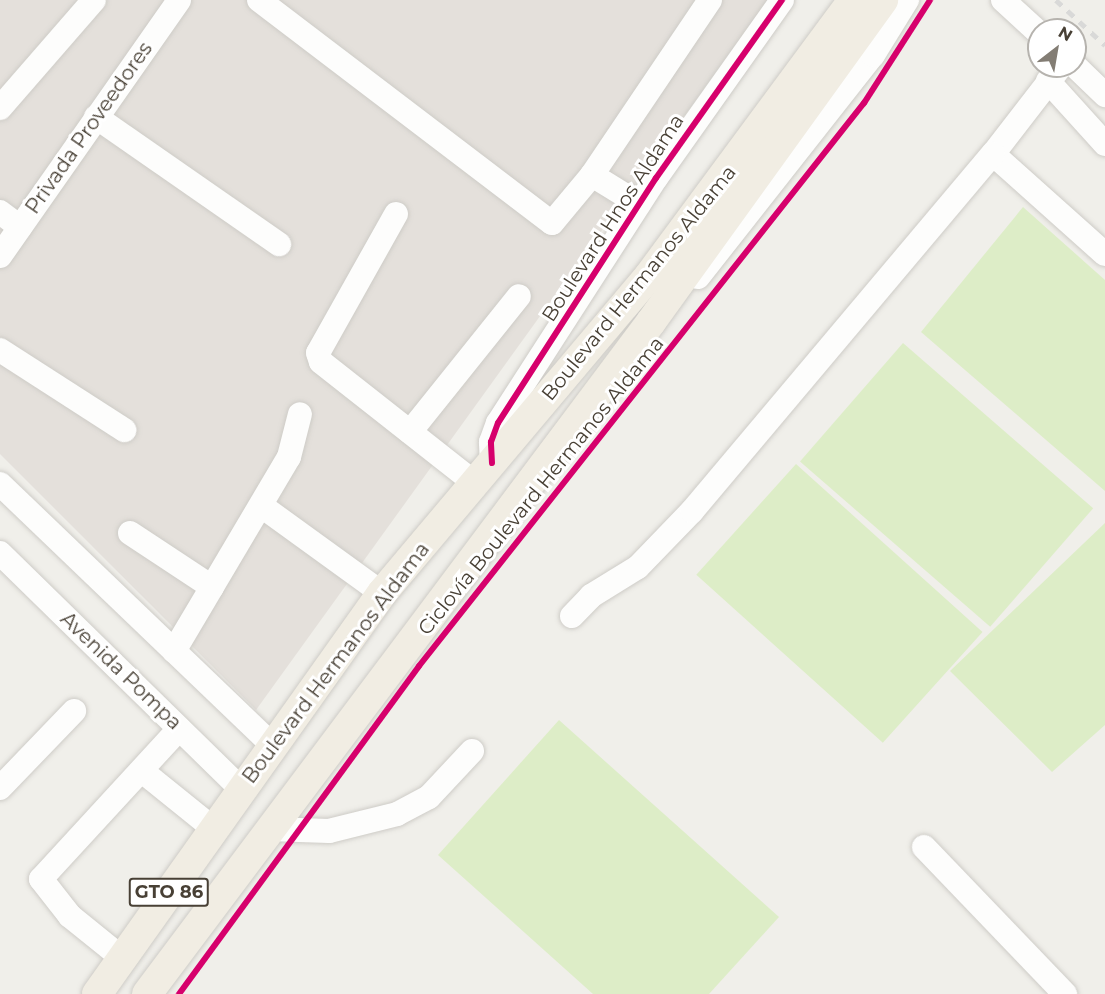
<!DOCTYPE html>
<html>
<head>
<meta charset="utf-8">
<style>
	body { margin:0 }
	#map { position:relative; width:1105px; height:994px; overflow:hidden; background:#f0efea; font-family:Montserrat,sans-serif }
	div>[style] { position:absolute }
	.industrial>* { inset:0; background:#e4e0db }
	.green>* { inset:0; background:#ddedc7; transform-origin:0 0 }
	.roads { filter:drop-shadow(0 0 2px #ceccc7) drop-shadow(0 0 2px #ceccc7) }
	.minor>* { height:24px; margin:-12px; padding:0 12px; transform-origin:12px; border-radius:12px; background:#fdfdfc }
	.major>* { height:30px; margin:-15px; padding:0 15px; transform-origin:15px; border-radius:15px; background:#f1ede3 }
	.rail>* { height:4.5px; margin-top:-2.25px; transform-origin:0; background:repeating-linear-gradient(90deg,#d9d9d8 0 8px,transparent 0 16px) }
	.cycleway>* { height:6px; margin:-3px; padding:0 3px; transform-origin:3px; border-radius:3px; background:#d6006c }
	span { translate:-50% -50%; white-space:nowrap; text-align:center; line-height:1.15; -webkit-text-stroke:6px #fff; paint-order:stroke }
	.shield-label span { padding:2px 4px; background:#fff; border:2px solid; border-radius:4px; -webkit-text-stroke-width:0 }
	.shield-label { font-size:18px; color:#484035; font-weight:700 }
	.street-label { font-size:20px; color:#484035 }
	.north { position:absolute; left:1027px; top:18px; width:60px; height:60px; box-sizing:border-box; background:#fff; border:2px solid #b6b3ae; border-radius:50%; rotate:31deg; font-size:16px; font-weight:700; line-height:24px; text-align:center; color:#484035 }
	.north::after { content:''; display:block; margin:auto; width:21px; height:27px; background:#837d74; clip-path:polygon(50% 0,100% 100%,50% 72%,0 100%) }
</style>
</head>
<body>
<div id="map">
	<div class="industrial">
		<div style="clip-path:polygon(0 0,768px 0,256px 710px,0 454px)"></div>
	</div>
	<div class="green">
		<div style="clip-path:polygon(1023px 207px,1105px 280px,1105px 491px,921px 332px)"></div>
		<div style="left:903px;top:343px;width:252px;height:157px;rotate:41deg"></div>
		<div style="left:796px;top:464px;width:251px;height:149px;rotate:42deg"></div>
		<div style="clip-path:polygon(1105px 523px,1105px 725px,1052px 772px,950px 671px)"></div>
		<div style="clip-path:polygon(559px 720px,779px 917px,709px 994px,593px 994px,438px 855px)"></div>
	</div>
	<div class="roads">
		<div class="minor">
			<div style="left:259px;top:0;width:368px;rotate:37.3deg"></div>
			<div style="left:552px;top:223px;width:62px;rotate:-50.2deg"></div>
			<div style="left:592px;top:175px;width:211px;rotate:-56deg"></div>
			<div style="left:1003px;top:0;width:49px;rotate:42.5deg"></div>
			<div style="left:1061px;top:66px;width:111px;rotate:127.7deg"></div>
			<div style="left:993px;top:154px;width:150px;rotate:41.8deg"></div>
			<div style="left:1075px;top:66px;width:42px;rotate:44deg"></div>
			<div style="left:1048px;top:81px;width:85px;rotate:47.9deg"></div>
			<div style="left:0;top:108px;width:143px;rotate:-49deg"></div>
			<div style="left:96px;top:117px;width:223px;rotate:34.8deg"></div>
			<div style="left:592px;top:175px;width:55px;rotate:31.7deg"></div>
			<div style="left:0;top:212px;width:25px;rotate:37deg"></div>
			<div style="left:396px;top:214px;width:159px;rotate:119.3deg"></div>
			<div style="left:318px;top:353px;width:9px;rotate:72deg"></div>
			<div style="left:321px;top:362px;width:196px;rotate:38.2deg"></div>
			<div style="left:0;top:256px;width:312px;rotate:-55deg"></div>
			<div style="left:698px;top:277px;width:283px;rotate:-51.8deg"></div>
			<div style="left:873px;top:55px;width:65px;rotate:-58.3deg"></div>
			<div style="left:0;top:350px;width:148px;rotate:32.8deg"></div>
			<div style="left:410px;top:432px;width:174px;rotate:-51.3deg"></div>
			<div style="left:492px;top:463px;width:21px;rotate:-93deg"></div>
			<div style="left:491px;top:442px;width:20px;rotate:-70deg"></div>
			<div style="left:498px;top:423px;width:292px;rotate:-57.2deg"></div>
			<div style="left:656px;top:178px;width:218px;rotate:-54.7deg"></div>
			<div style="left:0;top:484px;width:378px;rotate:43.8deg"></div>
			<div style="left:263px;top:507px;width:147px;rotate:35.9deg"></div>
			<div style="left:130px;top:533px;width:98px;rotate:33.4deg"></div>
			<div style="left:212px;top:587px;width:151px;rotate:-59.4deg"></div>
			<div style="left:289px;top:457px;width:44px;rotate:-75.7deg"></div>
			<div style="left:0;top:553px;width:339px;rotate:44.4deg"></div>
			<div style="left:572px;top:616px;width:28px;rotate:-46deg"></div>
			<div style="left:591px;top:596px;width:55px;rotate:-31.7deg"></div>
			<div style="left:638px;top:567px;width:78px;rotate:-46deg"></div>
			<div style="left:692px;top:511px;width:467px;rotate:-49.9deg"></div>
			<div style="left:174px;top:651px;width:74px;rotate:-59.3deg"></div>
			<div style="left:142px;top:771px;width:92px;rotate:38.9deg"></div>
			<div style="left:0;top:788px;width:107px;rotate:-46.1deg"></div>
			<div style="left:269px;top:829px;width:60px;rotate:1.9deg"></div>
			<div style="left:329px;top:831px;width:70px;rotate:-14deg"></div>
			<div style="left:397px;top:814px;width:36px;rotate:-28deg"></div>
			<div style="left:429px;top:797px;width:63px;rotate:-46.9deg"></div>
			<div style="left:924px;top:847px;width:204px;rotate:46.2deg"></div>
			<div style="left:122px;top:958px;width:67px;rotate:-141.1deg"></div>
			<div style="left:70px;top:916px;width:47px;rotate:-128.1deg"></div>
			<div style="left:41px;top:879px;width:204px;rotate:-47.4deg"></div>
		</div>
		<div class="major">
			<div style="left:97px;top:994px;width:492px;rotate:-54.6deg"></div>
			<div style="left:382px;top:593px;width:414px;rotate:-49.9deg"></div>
			<div style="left:649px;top:276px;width:343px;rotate:-53.5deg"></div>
			<div style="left:147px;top:994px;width:840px;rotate:-53.13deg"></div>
			<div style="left:651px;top:322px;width:397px;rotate:-54.2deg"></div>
		</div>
	</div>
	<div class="rail">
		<div style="left:1056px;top:0;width:67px;rotate:42.6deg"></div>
	</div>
	<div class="cycleway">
		<div style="left:492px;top:463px;width:21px;rotate:-93deg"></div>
		<div style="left:491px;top:442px;width:20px;rotate:-70deg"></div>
		<div style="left:498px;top:423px;width:292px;rotate:-57.2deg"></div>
		<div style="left:656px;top:178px;width:218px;rotate:-54.7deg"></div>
		<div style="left:179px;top:994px;width:406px;rotate:-53.8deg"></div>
		<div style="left:419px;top:666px;width:718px;rotate:-51.68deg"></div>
		<div style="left:864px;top:103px;width:122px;rotate:-57.3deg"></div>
	</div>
	<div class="shield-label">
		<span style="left:169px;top:892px">GTO 86</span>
	</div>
	<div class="street-label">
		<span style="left:89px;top:128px;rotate:-55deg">Privada Proveedores</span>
		<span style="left:613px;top:218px;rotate:-57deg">Boulevard Hnos Aldama</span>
		<span style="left:639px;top:283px;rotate:-51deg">Boulevard Hermanos Aldama</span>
		<span style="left:541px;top:486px;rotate:-51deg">Ciclovía Boulevard Hermanos Aldama</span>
		<span style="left:336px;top:663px;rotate:-53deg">Boulevard Hermanos Aldama</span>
		<span style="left:121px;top:671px;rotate:44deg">Avenida Pompa</span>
	</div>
	<div class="north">N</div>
</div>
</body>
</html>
